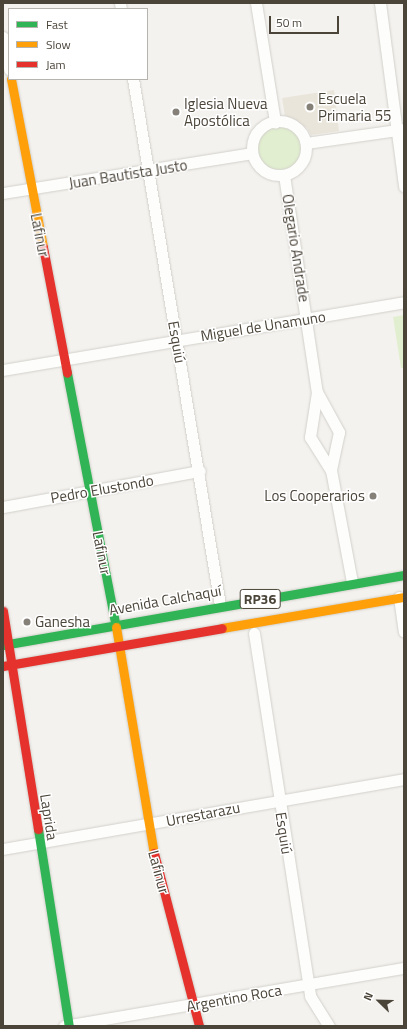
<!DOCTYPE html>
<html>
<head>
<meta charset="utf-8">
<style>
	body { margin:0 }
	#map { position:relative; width:407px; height:1029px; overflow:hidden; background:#f4f2ee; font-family:"Titillium Web",sans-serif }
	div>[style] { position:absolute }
	.education>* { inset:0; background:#eae5da }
	.green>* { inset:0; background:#e1eecf }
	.round { border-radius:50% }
	.roads { filter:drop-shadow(0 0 1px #d2d0cb) drop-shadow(0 0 1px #d2d0cb) }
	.street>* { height:11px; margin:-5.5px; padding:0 5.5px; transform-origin:5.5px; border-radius:5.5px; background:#fdfdfc }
	.street>.ring { margin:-5.5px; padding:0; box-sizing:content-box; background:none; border:11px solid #fdfdfc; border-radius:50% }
	.fast>* { height:9px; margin:-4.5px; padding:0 4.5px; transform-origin:4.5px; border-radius:4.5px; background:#30b455 }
	.slow>* { height:9px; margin:-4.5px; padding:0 4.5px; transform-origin:4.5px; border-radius:4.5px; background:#ff9f0a }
	.jam>* { height:9px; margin:-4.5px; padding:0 4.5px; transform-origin:4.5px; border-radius:4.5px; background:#e5322d }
	.dots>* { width:11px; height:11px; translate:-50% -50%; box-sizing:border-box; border:2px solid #fff; border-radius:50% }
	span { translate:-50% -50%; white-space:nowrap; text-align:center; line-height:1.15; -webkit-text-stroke:3px #fff; paint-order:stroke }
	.shield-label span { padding:1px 3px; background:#fff; border:1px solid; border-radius:3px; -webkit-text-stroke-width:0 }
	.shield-label { font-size:14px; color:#4b4439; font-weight:700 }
	.poi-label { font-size:15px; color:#4b4439 }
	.left { translate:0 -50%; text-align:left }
	.right { translate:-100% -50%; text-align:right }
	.street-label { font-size:15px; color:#4b4439 }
	.frame { position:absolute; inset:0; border:4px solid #4b4439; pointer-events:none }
	.legend { position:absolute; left:8px; top:8px; width:140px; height:72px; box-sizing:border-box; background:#fff; border:1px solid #b7b4b0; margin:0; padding:5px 7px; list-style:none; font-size:12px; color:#4b4439 }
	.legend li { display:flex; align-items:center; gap:8px; height:20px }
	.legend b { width:20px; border:1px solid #b7b4b0 }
	.north { position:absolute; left:359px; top:981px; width:40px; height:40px; -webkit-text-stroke:3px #fff; paint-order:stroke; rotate:293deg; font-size:11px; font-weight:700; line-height:16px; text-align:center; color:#4b4439 }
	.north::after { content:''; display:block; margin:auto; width:14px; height:18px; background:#4b4439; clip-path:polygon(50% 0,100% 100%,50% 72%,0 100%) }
	.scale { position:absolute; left:269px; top:16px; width:70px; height:18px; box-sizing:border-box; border:2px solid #4b4439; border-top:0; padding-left:5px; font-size:12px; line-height:14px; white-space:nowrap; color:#4b4439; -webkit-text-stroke:3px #fff; paint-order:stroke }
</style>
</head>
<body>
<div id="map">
	<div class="education">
		<div style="clip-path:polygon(334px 90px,339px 131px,311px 135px,307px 128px,285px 117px,282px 98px)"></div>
	</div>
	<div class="green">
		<div class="round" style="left:256px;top:124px;width:46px;height:46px"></div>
		<div style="clip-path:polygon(404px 315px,404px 368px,401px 368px,393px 317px)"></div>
	</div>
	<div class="roads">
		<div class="street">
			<div style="left:120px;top:3px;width:6px;rotate:81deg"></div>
			<div style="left:256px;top:3px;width:121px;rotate:80.9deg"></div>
			<div style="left:380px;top:3px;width:185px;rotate:82.5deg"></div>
			<div style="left:3px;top:37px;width:33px;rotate:79deg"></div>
			<div style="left:133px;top:79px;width:533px;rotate:80.61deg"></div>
			<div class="ring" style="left:252px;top:121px;width:43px;height:43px"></div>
			<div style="left:306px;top:143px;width:99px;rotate:-8.1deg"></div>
			<div style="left:284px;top:175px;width:219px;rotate:81.4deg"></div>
			<div style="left:317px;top:392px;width:46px;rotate:98.8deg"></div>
			<div style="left:310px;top:437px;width:39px;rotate:58deg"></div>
			<div style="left:3px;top:193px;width:252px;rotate:-9.1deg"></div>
			<div style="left:3px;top:370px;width:407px;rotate:-9.6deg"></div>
			<div style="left:317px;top:392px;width:46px;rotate:61.2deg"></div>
			<div style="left:339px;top:432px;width:39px;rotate:102deg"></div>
			<div style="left:331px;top:470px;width:114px;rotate:79.4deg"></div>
			<div style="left:3px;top:507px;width:200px;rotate:-10.4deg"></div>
			<div style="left:399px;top:597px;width:35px;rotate:82deg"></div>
			<div style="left:254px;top:633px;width:367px;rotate:81.2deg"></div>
			<div style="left:310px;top:996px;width:36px;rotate:58deg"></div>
			<div style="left:3px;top:849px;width:407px;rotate:-9.9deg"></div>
			<div style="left:64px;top:1026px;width:345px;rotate:-9.7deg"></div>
		</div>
		<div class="fast">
			<div style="left:67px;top:373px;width:259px;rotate:79.1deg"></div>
			<div style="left:3px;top:645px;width:407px;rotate:-9.9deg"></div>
			<div style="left:38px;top:829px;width:199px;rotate:81.1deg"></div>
		</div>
		<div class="slow">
			<div style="left:11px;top:79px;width:171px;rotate:79.2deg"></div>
			<div style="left:116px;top:627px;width:229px;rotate:80.5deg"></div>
			<div style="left:222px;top:628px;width:185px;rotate:-9.7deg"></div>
		</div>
		<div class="jam">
			<div style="left:43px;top:247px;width:128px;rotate:79.2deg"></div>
			<div style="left:3px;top:611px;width:221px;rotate:80.9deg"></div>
			<div style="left:3px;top:666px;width:222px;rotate:-9.8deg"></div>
			<div style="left:154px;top:853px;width:179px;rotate:75.4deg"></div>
		</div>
	</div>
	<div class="dots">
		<div style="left:310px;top:107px;background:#868178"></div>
		<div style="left:176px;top:112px;background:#868178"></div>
		<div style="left:373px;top:496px;background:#868178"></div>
		<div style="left:27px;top:622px;background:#868178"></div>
	</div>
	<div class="shield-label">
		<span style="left:260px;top:599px">RP36</span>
	</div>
	<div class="poi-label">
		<span class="left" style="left:318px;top:107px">Escuela<br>Primaria 55</span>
		<span class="left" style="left:184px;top:112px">Iglesia Nueva<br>Apostólica</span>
		<span class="right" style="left:365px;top:496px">Los Cooperarios</span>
		<span class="left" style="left:35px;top:622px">Ganesha</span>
	</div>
	<div class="street-label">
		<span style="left:128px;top:174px;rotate:-9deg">Juan Bautista Justo</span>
		<span style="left:40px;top:235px;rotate:79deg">Lafinur</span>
		<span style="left:296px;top:248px;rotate:81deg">Olegario Andrade</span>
		<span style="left:263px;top:326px;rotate:-9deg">Miguel de Unamuno</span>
		<span style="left:177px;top:342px;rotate:80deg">Esquiú</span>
		<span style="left:102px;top:489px;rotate:-10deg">Pedro Elustondo</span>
		<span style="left:102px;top:553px;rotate:79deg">Lafinur</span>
		<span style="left:165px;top:600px;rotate:-10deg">Avenida Calchaquí</span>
		<span style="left:203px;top:814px;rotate:-11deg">Urrestarazu</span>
		<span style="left:49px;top:817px;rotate:81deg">Laprida</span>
		<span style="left:284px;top:833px;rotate:81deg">Esquiú</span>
		<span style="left:159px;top:872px;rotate:75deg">Lafinur</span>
		<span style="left:234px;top:998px;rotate:-10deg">Argentino Roca</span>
	</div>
	<div class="frame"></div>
	<ul class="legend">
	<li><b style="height:5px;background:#30b455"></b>Fast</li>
	<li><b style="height:5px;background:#ff9f0a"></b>Slow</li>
	<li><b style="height:5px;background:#e5322d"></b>Jam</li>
	</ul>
	<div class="north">N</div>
	<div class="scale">50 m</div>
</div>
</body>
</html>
